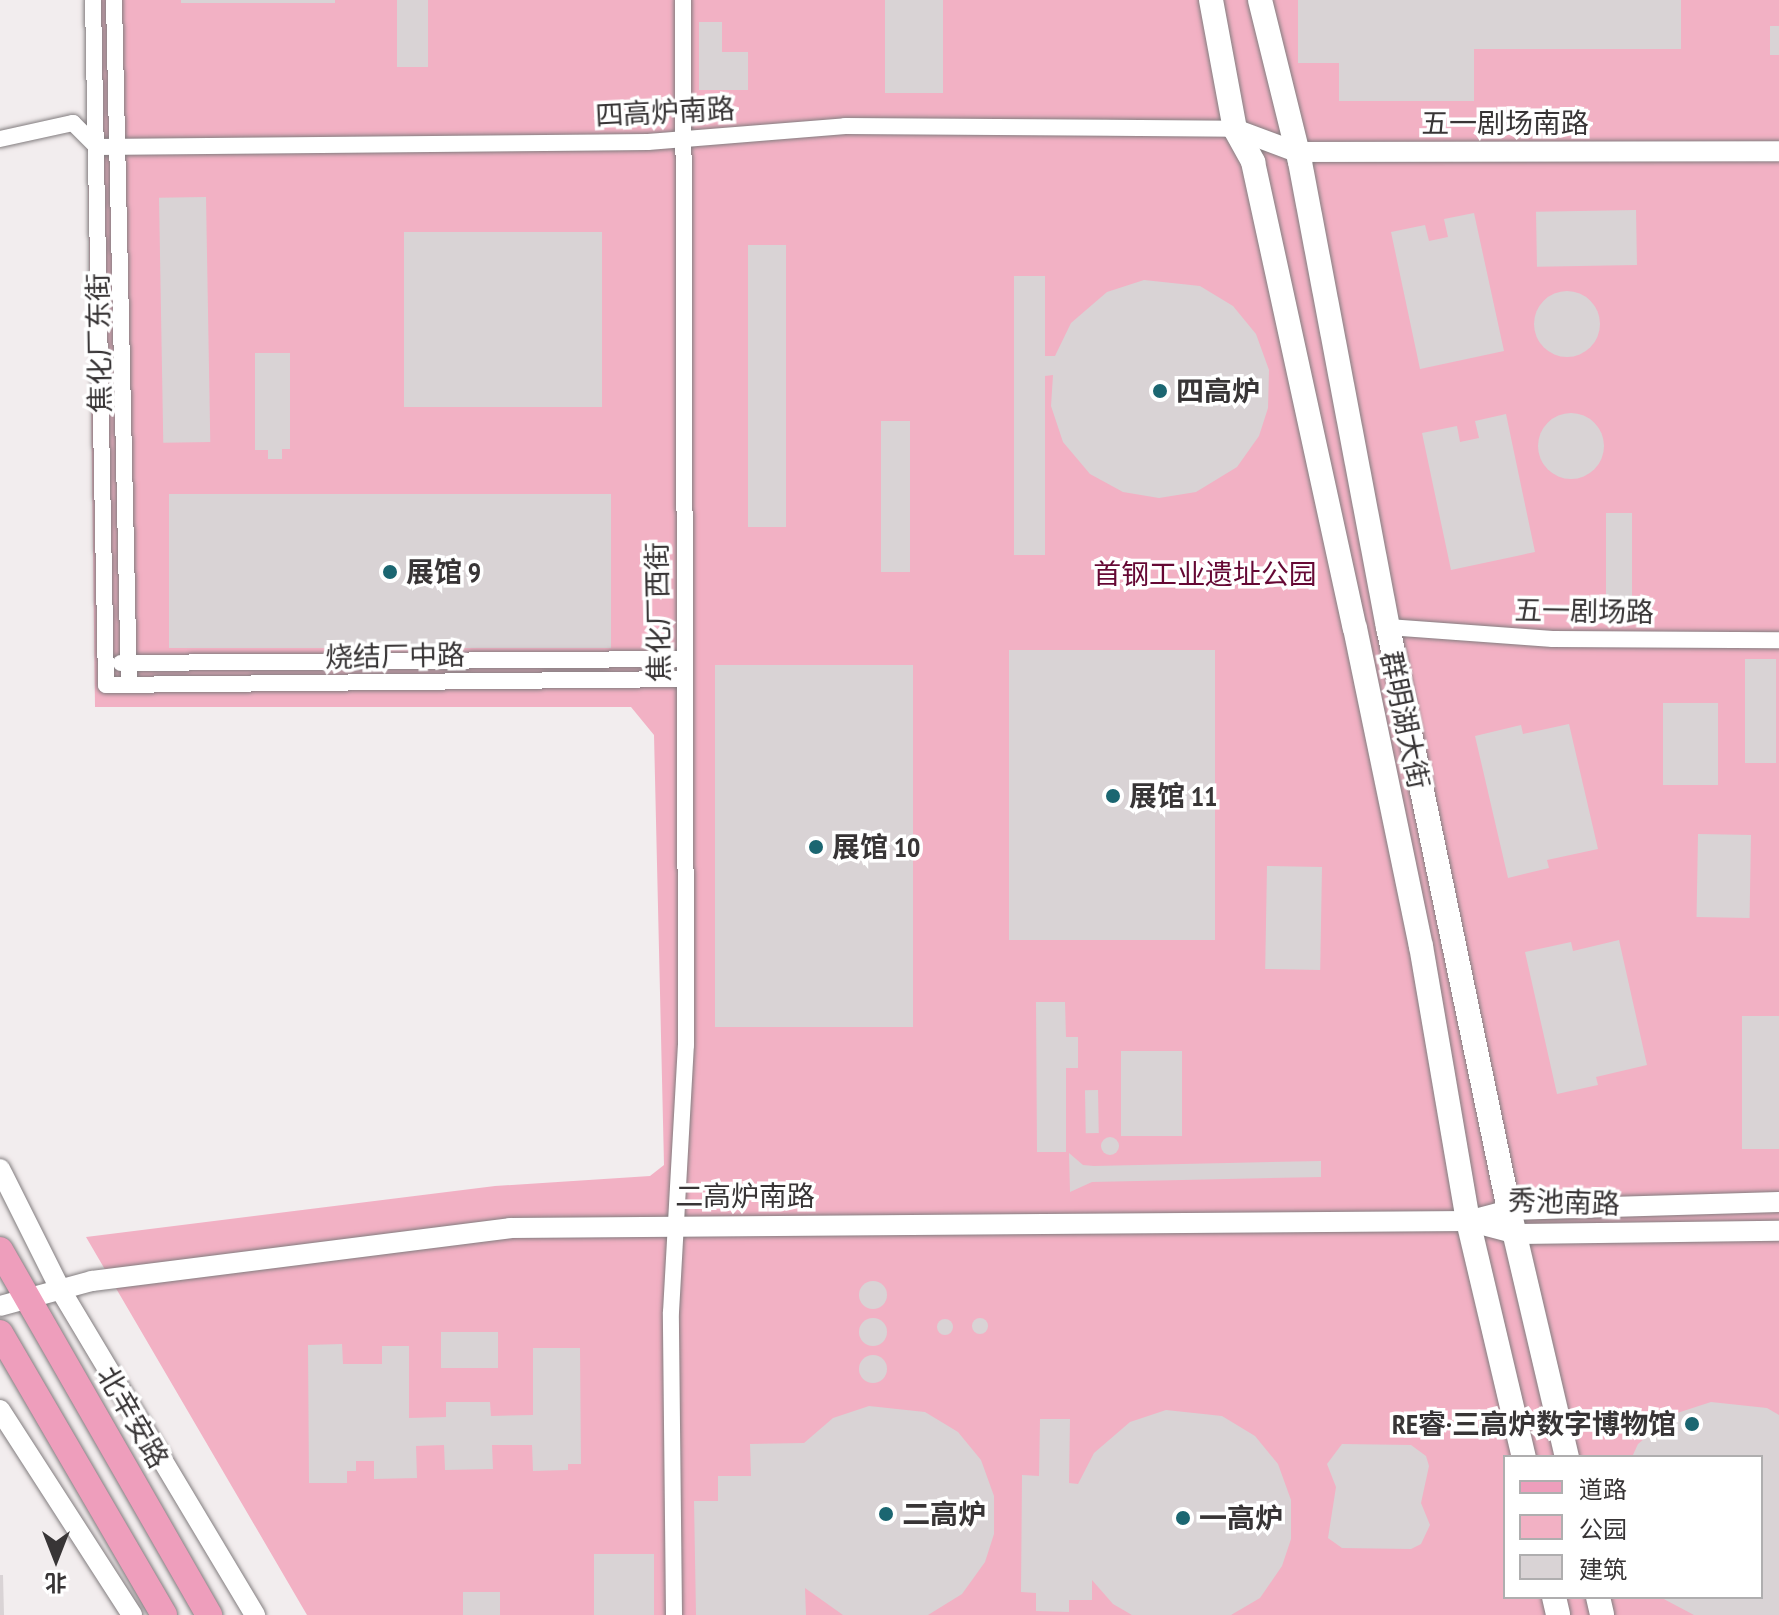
<!DOCTYPE html>
<html>
<head>
<meta charset="utf-8">
<style>
	body { margin:0 }
	#map { position:relative; width:1779px; height:1615px; overflow:hidden; background:#f2edee; font-family:"PT Sans Narrow","Noto Sans SC",sans-serif }
	div>[style] { position:absolute }
	.green>* { inset:0; background:#f2b1c4 }
	.building>* { inset:0; background:#d9d3d5; transform-origin:0 0 }
	.round { border-radius:50% }
	.roads { filter:drop-shadow(0 0 2px #827d7f) drop-shadow(0 0 2px #827d7f) }
	.minor>* { height:16px; margin:-8px; padding:0 8px; transform-origin:8px; border-radius:8px; background:#fff }
	.tertiary>* { height:20px; margin:-10px; padding:0 10px; transform-origin:10px; border-radius:10px; background:#fff }
	.secondary>* { height:24px; margin:-12px; padding:0 12px; transform-origin:12px; border-radius:12px; background:#fff }
	.primary>* { height:26px; margin:-13px; padding:0 13px; transform-origin:13px; border-radius:13px; background:#ee9ebc }
	.dots>* { width:22px; height:22px; translate:-50% -50%; box-sizing:border-box; border:4px solid #fff; border-radius:50% }
	span { translate:-50% -50%; white-space:nowrap; text-align:center; line-height:1.15; -webkit-text-stroke:7px #fff; paint-order:stroke }
	.street-label { font-size:28px; color:#383536 }
	.poi-label { font-size:28px; color:#383536; font-weight:700 }
	.left { translate:0 -50%; text-align:left }
	.right { translate:-100% -50%; text-align:right }
	.park-label { font-size:28px; color:#650834 }
	.legend { position:absolute; left:1503px; top:1455px; width:260px; height:144px; box-sizing:border-box; background:#fff; border:2px solid #afaeaf; margin:0; padding:10px 14px; list-style:none; font-size:24px; color:#383536 }
	.legend li { display:flex; align-items:center; gap:16px; height:40px }
	.legend b { width:40px; border:2px solid #afaeaf }
	.north { position:absolute; left:16px; top:1519px; width:80px; height:80px; -webkit-text-stroke:6px #fff; paint-order:stroke; rotate:180deg; font-size:22px; font-weight:700; line-height:32px; text-align:center; color:#383536 }
	.north::after { content:''; display:block; margin:auto; width:28px; height:36px; background:#383536; clip-path:polygon(50% 0,100% 100%,50% 72%,0 100%) }
</style>
</head>
<body>
<div id="map">
	<div class="green">
		<div style="clip-path:polygon(evenodd,86px 0,1779px 0,1779px 1615px,307px 1615px,86px 1237px,495px 1186px,650px 1176px,664px 1165px,654px 735px,631px 707px,95px 707px,86px 0,1505px 1457px,1761px 1457px,1761px 1597px,1505px 1597px,1505px 1457px)"></div>
	</div>
	<div class="building">
		<div style="left:181px;top:0;width:154px;height:3px"></div>
		<div style="left:397px;top:0;width:31px;height:67px"></div>
		<div style="left:885px;top:0;width:58px;height:93px"></div>
		<div style="clip-path:polygon(1298px 0,1681px 0,1681px 49px,1474px 49px,1474px 101px,1339px 101px,1339px 63px,1298px 63px)"></div>
		<div style="clip-path:polygon(699px 22px,722px 22px,722px 52px,748px 52px,748px 90px,699px 90px)"></div>
		<div style="left:1770px;top:26px;width:9px;height:29px"></div>
		<div style="left:206px;top:197px;width:245px;height:47px;rotate:89deg"></div>
		<div style="left:1636px;top:210px;width:55px;height:100px;rotate:89deg"></div>
		<div style="clip-path:polygon(1474px 213px,1504px 351px,1420px 369px,1391px 232px,1425px 225px,1429px 241px,1448px 237px,1444px 219px)"></div>
		<div style="left:602px;top:232px;width:175px;height:198px;rotate:90deg"></div>
		<div style="left:748px;top:245px;width:38px;height:282px"></div>
		<div style="clip-path:polygon(1014px 276px,1045px 276px,1045px 356px,1055px 356px,1071px 323px,1107px 292px,1144px 280px,1200px 286px,1233px 306px,1256px 334px,1269px 370px,1268px 408px,1259px 436px,1237px 467px,1196px 492px,1159px 498px,1123px 492px,1090px 474px,1063px 442px,1051px 406px,1053px 375px,1045px 376px,1045px 555px,1014px 555px)"></div>
		<div class="round" style="left:1534px;top:291px;width:66px;height:66px"></div>
		<div style="clip-path:polygon(255px 353px,290px 353px,290px 449px,282px 449px,282px 459px,268px 459px,268px 450px,255px 450px)"></div>
		<div class="round" style="left:1538px;top:413px;width:66px;height:66px"></div>
		<div style="clip-path:polygon(1506px 414px,1535px 552px,1451px 570px,1422px 433px,1457px 426px,1460px 442px,1479px 438px,1475px 421px)"></div>
		<div style="left:881px;top:421px;width:29px;height:151px"></div>
		<div style="left:611px;top:494px;width:154px;height:442px;rotate:90deg"></div>
		<div style="left:1606px;top:513px;width:26px;height:97px"></div>
		<div style="left:1215px;top:650px;width:290px;height:206px;rotate:90deg"></div>
		<div style="left:1745px;top:659px;width:31px;height:104px"></div>
		<div style="left:913px;top:665px;width:362px;height:198px;rotate:90deg"></div>
		<div style="left:1663px;top:703px;width:55px;height:82px"></div>
		<div style="clip-path:polygon(1569px 724px,1598px 849px,1547px 860px,1549px 868px,1508px 878px,1475px 736px,1521px 725px,1523px 734px)"></div>
		<div style="left:1698px;top:834px;width:53px;height:83px;rotate:1deg"></div>
		<div style="left:1267px;top:866px;width:55px;height:103px;rotate:1deg"></div>
		<div style="clip-path:polygon(1619px 940px,1647px 1065px,1596px 1077px,1598px 1085px,1557px 1094px,1525px 952px,1571px 942px,1573px 951px)"></div>
		<div style="clip-path:polygon(1036px 1002px,1065px 1002px,1066px 1037px,1078px 1037px,1078px 1068px,1066px 1068px,1066px 1152px,1037px 1152px)"></div>
		<div style="left:1742px;top:1016px;width:37px;height:133px"></div>
		<div style="left:1121px;top:1051px;width:61px;height:85px"></div>
		<div style="left:1098px;top:1090px;width:43px;height:13px;rotate:89deg"></div>
		<div class="round" style="left:1101px;top:1137px;width:18px;height:18px"></div>
		<div style="clip-path:polygon(1069px 1153px,1083px 1165px,1094px 1166px,1321px 1161px,1321px 1177px,1092px 1182px,1070px 1192px)"></div>
		<div class="round" style="left:859px;top:1281px;width:28px;height:28px"></div>
		<div class="round" style="left:972px;top:1318px;width:16px;height:16px"></div>
		<div class="round" style="left:859px;top:1318px;width:28px;height:28px"></div>
		<div class="round" style="left:937px;top:1319px;width:16px;height:16px"></div>
		<div style="left:441px;top:1332px;width:57px;height:36px"></div>
		<div style="clip-path:polygon(342px 1344px,343px 1364px,382px 1364px,382px 1346px,409px 1346px,409px 1418px,446px 1417px,446px 1402px,490px 1402px,491px 1416px,533px 1415px,533px 1348px,580px 1348px,581px 1464px,568px 1464px,568px 1470px,533px 1471px,532px 1445px,492px 1445px,493px 1469px,445px 1470px,444px 1445px,416px 1446px,417px 1478px,374px 1479px,374px 1461px,356px 1461px,356px 1471px,347px 1471px,347px 1483px,309px 1483px,308px 1345px)"></div>
		<div class="round" style="left:859px;top:1355px;width:28px;height:28px"></div>
		<div style="clip-path:polygon(1711px 1402px,1767px 1408px,1779px 1415px,1779px 1615px,1694px 1615px,1660px 1597px,1761px 1597px,1761px 1457px,1632px 1457px,1638px 1444px,1674px 1414px)"></div>
		<div style="clip-path:polygon(869px 1406px,925px 1412px,958px 1432px,981px 1460px,994px 1496px,994px 1534px,985px 1562px,962px 1594px,928px 1615px,843px 1615px,805px 1588px,806px 1615px,696px 1615px,694px 1501px,718px 1501px,718px 1476px,751px 1476px,750px 1444px,804px 1443px,833px 1418px)"></div>
		<div style="clip-path:polygon(1166px 1410px,1222px 1416px,1255px 1436px,1278px 1464px,1291px 1500px,1291px 1539px,1282px 1566px,1260px 1598px,1231px 1615px,1132px 1615px,1113px 1604px,1092px 1580px,1092px 1600px,1069px 1600px,1069px 1612px,1036px 1611px,1036px 1593px,1021px 1592px,1022px 1475px,1039px 1476px,1040px 1419px,1070px 1419px,1069px 1483px,1078px 1484px,1094px 1453px,1130px 1422px)"></div>
		<div style="clip-path:polygon(1342px 1444px,1411px 1445px,1426px 1456px,1429px 1466px,1421px 1503px,1430px 1525px,1421px 1544px,1411px 1549px,1342px 1548px,1328px 1538px,1336px 1487px,1327px 1464px)"></div>
		<div style="left:594px;top:1554px;width:60px;height:61px"></div>
		<div style="clip-path:polygon(0 1575px,3px 1575px,4px 1615px,0 1615px)"></div>
		<div style="left:463px;top:1592px;width:37px;height:23px"></div>
	</div>
	<div class="roads">
		<div class="minor">
			<div style="left:93px;top:0;width:685px;rotate:88.91deg"></div>
			<div style="left:106px;top:685px;width:579px;rotate:-0.59deg"></div>
			<div style="left:114px;top:0;width:685px;rotate:88.75deg"></div>
			<div style="left:0;top:139px;width:75px;rotate:-12.4deg"></div>
			<div style="left:73px;top:123px;width:34px;rotate:45deg"></div>
			<div style="left:97px;top:147px;width:551px;rotate:-0.52deg"></div>
			<div style="left:648px;top:142px;width:198px;rotate:-4.6deg"></div>
			<div style="left:845px;top:126px;width:390px;rotate:0.4deg"></div>
			<div style="left:1388px;top:627px;width:165px;rotate:4.2deg"></div>
			<div style="left:1553px;top:639px;width:226px;rotate:0.3deg"></div>
			<div style="left:121px;top:663px;width:563px;rotate:-0.41deg"></div>
			<div style="left:674px;top:1615px;width:303px;rotate:-90.6deg"></div>
			<div style="left:671px;top:1312px;width:267px;rotate:-86.8deg"></div>
			<div style="left:686px;top:1045px;width:1045px;rotate:-90.16deg"></div>
		</div>
		<div class="tertiary">
			<div style="left:1235px;top:129px;width:66px;rotate:20.4deg"></div>
			<div style="left:1297px;top:152px;width:482px;rotate:-0.1deg"></div>
			<div style="left:0;top:1169px;width:134px;rotate:63.4deg"></div>
			<div style="left:60px;top:1289px;width:380px;rotate:59.1deg"></div>
			<div style="left:1468px;top:1221px;width:42px;rotate:-15deg"></div>
			<div style="left:1509px;top:1210px;width:270px;rotate:-1.7deg"></div>
			<div style="left:0;top:1306px;width:95px;rotate:-15.2deg"></div>
			<div style="left:92px;top:1281px;width:421px;rotate:-7.2deg"></div>
			<div style="left:510px;top:1228px;width:958px;rotate:-0.42deg"></div>
			<div style="left:1468px;top:1221px;width:51px;rotate:14.9deg"></div>
			<div style="left:1517px;top:1234px;width:262px;rotate:-0.7deg"></div>
			<div style="left:0;top:1410px;width:244px;rotate:57.2deg"></div>
		</div>
		<div class="secondary">
			<div style="left:1211px;top:0;width:131px;rotate:79.5deg"></div>
			<div style="left:1235px;top:129px;width:38px;rotate:61deg"></div>
			<div style="left:1253px;top:162px;width:477px;rotate:77.7deg"></div>
			<div style="left:1355px;top:628px;width:325px;rotate:78.3deg"></div>
			<div style="left:1421px;top:946px;width:279px;rotate:80.3deg"></div>
			<div style="left:1468px;top:1221px;width:243px;rotate:76.7deg"></div>
			<div style="left:1260px;top:0;width:167px;rotate:76.1deg"></div>
			<div style="left:1300px;top:162px;width:473px;rotate:79.3deg"></div>
			<div style="left:1388px;top:627px;width:595px;rotate:78.27deg"></div>
			<div style="left:1509px;top:1210px;width:254px;rotate:76.8deg"></div>
			<div style="left:1554px;top:1597px;width:18px;rotate:77deg"></div>
			<div style="left:1598px;top:1597px;width:18px;rotate:77deg"></div>
		</div>
		<div class="primary">
			<div style="left:0;top:1250px;width:421px;rotate:60.2deg"></div>
			<div style="left:0;top:1333px;width:326px;rotate:59.8deg"></div>
		</div>
	</div>
	<div class="dots">
		<div style="left:1160px;top:391px;background:#1b6671"></div>
		<div style="left:390px;top:572px;background:#1b6671"></div>
		<div style="left:1113px;top:796px;background:#1b6671"></div>
		<div style="left:816px;top:847px;background:#1b6671"></div>
		<div style="left:1692px;top:1424px;background:#1b6671"></div>
		<div style="left:886px;top:1514px;background:#1b6671"></div>
		<div style="left:1183px;top:1518px;background:#1b6671"></div>
	</div>
	<div class="street-label">
		<span style="left:665px;top:112px;rotate:-3deg">四高炉南路</span>
		<span style="left:1505px;top:123px">五一剧场南路</span>
		<span style="left:99px;top:343px;rotate:-91deg">焦化厂东街</span>
		<span style="left:1584px;top:611px;rotate:1deg">五一剧场路</span>
		<span style="left:658px;top:612px;rotate:-91deg">焦化厂西街</span>
		<span style="left:395px;top:656px;rotate:-1deg">烧结厂中路</span>
		<span style="left:1405px;top:720px;rotate:78deg">群明湖大街</span>
		<span style="left:745px;top:1196px">二高炉南路</span>
		<span style="left:1564px;top:1202px;rotate:2deg">秀池南路</span>
		<span style="left:133px;top:1417px;rotate:60deg">北辛安路</span>
	</div>
	<div class="poi-label">
		<span class="left" style="left:1176px;top:391px">四高炉</span>
		<span class="left" style="left:406px;top:572px">展馆 9</span>
		<span class="left" style="left:1129px;top:796px">展馆 11</span>
		<span class="left" style="left:832px;top:847px">展馆 10</span>
		<span class="right" style="left:1676px;top:1424px">RE睿·三高炉数字博物馆</span>
		<span class="left" style="left:902px;top:1514px">二高炉</span>
		<span class="left" style="left:1199px;top:1518px">一高炉</span>
	</div>
	<div class="park-label">
		<span style="left:1205px;top:574px">首钢工业遗址公园</span>
	</div>
	<ul class="legend">
	<li><b style="height:10px;background:#ee9ebc"></b>道路</li>
	<li><b style="height:22px;background:#f2b1c4"></b>公园</li>
	<li><b style="height:22px;background:#d9d3d5"></b>建筑</li>
	</ul>
	<div class="north">北</div>
</div>
</body>
</html>
